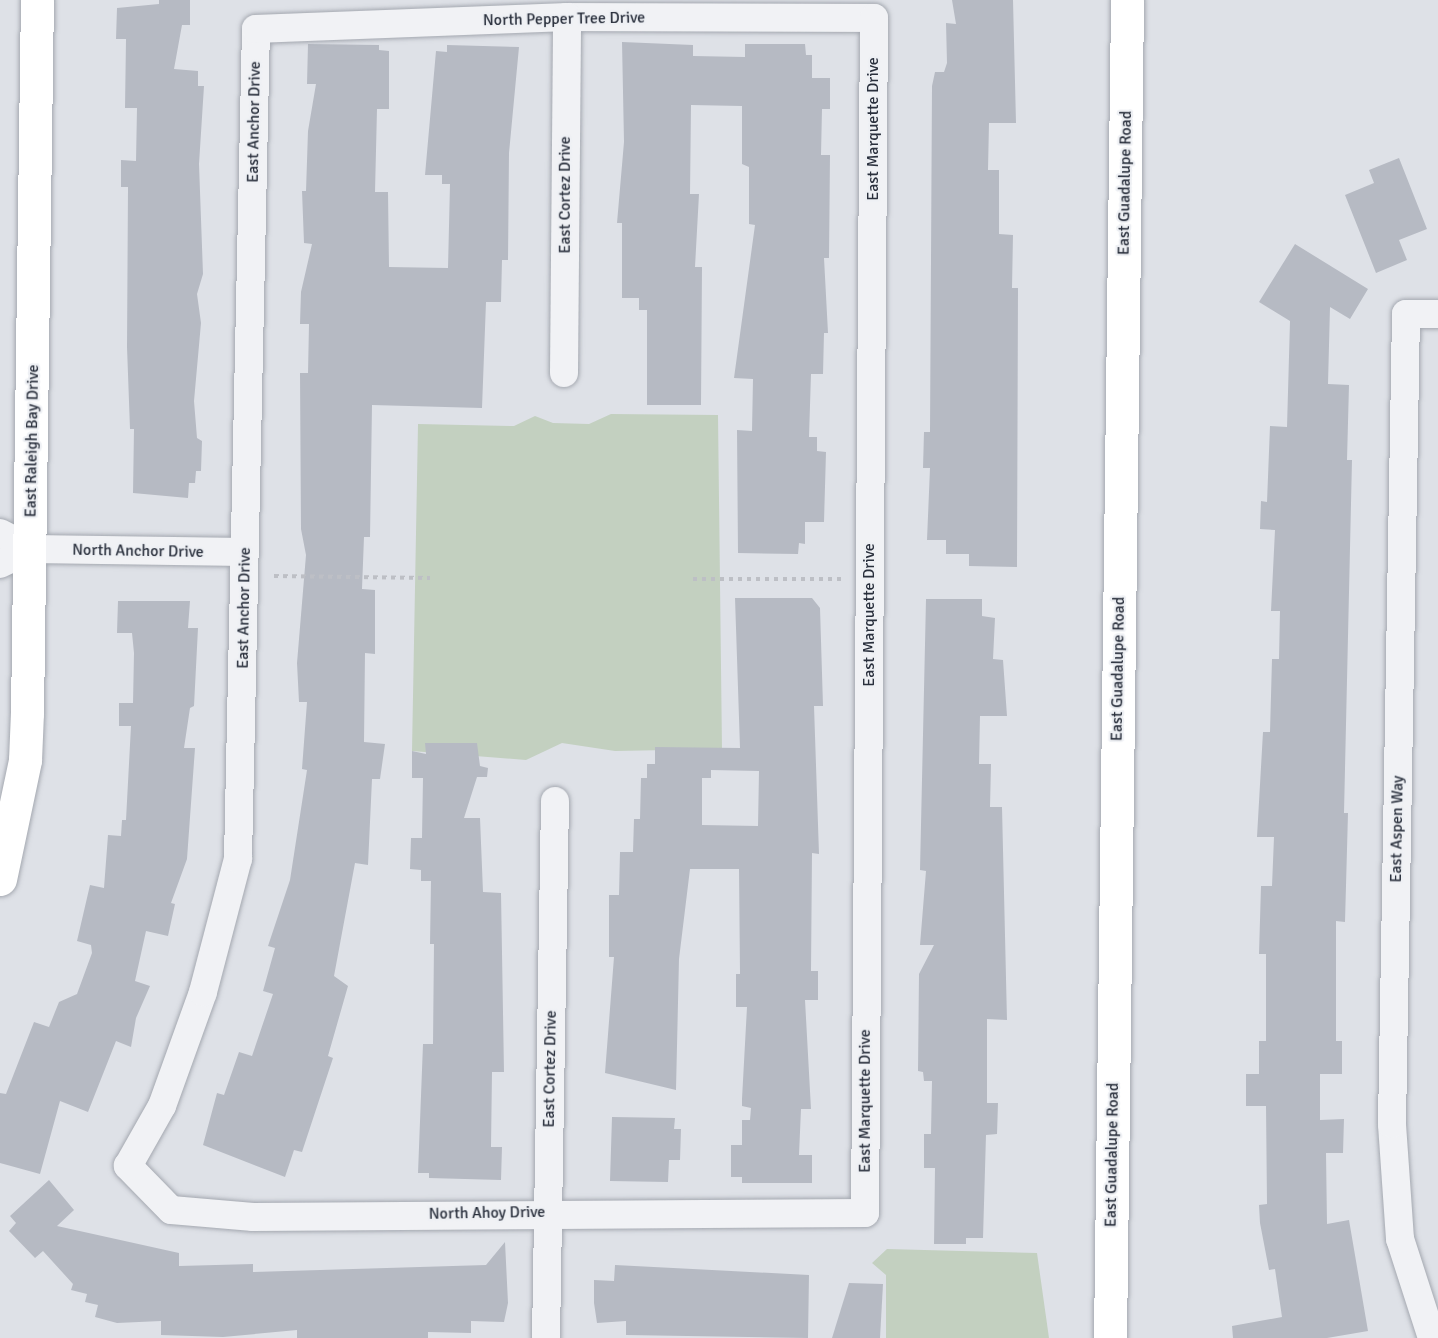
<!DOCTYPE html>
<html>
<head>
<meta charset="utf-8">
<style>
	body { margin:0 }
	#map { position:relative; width:1438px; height:1338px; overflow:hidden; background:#dee1e7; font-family:Signika,sans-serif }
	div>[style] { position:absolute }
	.green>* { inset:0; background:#c3d0c0 }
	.building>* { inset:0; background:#b6bac3 }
	.path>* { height:4px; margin-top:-2px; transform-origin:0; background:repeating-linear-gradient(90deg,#bdbfc5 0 4.5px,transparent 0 9px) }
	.roads { filter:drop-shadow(0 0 2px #a4a8b0) drop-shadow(0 0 2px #a4a8b0) }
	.street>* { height:28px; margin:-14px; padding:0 14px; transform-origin:14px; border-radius:14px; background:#f1f2f5 }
	.secondary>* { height:33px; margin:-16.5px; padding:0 16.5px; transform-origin:16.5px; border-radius:16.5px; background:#fff }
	span { translate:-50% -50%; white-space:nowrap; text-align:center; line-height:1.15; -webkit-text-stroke:4.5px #eef0f4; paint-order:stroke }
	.street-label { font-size:16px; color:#292f3c }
</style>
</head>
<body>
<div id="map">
	<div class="green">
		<div style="clip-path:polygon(611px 414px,718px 415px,722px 749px,615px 751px,562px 743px,526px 760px,412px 751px,418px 424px,514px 426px,535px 416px,553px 423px,589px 424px)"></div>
		<div style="clip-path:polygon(887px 1249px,1037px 1253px,1049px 1338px,886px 1338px,886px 1275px,872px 1263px)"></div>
	</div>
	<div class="building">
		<div style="clip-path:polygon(159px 0,190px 0,190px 25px,182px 25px,174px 69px,198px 71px,198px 86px,204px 86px,199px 164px,203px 274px,197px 294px,201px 323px,194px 401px,197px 438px,202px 441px,201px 471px,196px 471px,195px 483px,189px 483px,188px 498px,133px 493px,134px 429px,130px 429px,127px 347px,128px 187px,121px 187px,121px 160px,136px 161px,137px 108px,125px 108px,126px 39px,116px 39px,117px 8px,159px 4px)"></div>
		<div style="clip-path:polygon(952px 0,1013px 0,1016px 123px,989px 123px,988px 170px,999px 170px,999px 234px,1013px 235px,1012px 288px,1018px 288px,1017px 567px,969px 566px,969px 554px,946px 554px,946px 540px,927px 540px,930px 468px,923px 468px,924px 432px,930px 432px,932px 86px,935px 72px,944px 72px,947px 63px,946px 23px,956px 24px)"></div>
		<div style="clip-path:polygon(622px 42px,693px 45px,693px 56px,745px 57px,745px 44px,805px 44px,806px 55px,812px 55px,812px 78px,830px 78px,830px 109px,822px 109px,821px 155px,830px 155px,829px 258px,824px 258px,828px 333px,824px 333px,823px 374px,811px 374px,809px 437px,817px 437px,817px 451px,826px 452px,824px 522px,805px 522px,805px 544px,799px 543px,798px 554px,738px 553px,737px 430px,752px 431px,753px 379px,734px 378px,755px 225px,749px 224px,749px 167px,742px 164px,742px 106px,691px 105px,690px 194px,699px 194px,695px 267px,702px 267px,701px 405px,647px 405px,647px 310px,639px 310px,639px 298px,622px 298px,622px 223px,617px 223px,624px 142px)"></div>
		<div style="clip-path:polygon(308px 44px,379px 45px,379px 50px,389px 51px,389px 109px,377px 109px,375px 192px,388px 192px,389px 267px,448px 268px,450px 184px,442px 184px,442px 175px,425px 175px,436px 51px,447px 52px,447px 45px,519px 47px,509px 153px,508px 260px,502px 260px,501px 302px,486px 302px,482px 408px,372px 405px,370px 537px,364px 537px,362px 589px,375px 590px,375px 654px,365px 653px,364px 742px,385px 744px,380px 779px,372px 779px,368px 865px,355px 863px,334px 976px,348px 986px,328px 1056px,333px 1058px,302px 1152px,294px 1150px,285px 1177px,203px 1145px,217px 1093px,224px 1095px,239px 1052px,252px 1056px,273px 994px,263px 991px,275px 948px,268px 946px,290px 880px,307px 770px,302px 769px,307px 702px,299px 702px,297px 663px,306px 555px,301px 529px,300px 373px,308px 373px,309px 324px,300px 324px,301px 292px,312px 244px,304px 243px,302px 191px,306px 191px,308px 131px,316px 84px,307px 84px)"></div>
		<div style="clip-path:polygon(1399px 158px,1427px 229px,1399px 240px,1407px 260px,1376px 273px,1345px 195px,1374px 183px,1369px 170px)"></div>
		<div style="clip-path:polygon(1295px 244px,1368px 289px,1350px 319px,1330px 307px,1328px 384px,1349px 385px,1347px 460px,1352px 460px,1344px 813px,1348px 813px,1345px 922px,1336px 921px,1336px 1041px,1342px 1041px,1342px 1074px,1320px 1074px,1320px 1120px,1344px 1119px,1343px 1153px,1326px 1153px,1327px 1224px,1349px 1220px,1368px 1331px,1327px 1338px,1233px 1338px,1232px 1326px,1282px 1317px,1275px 1269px,1269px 1270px,1260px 1223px,1259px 1205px,1267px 1204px,1266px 1106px,1246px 1106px,1246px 1074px,1259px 1074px,1259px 1041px,1266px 1041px,1266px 954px,1259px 954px,1261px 886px,1272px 886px,1274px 837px,1257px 837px,1263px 732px,1270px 732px,1272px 659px,1279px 659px,1280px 611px,1271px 611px,1275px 530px,1260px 529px,1261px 501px,1267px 502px,1270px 426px,1287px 427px,1290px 321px,1259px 302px)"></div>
		<div style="clip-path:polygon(evenodd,735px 598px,812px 598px,820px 608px,823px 706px,814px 706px,819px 854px,812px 853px,811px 971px,818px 971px,818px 1000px,805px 1000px,811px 1109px,801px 1109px,799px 1155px,812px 1155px,812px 1183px,742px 1183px,742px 1177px,731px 1177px,731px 1145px,742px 1145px,742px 1120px,750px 1120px,751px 1108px,742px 1106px,742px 1099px,747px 1007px,736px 1007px,736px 974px,740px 974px,739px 869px,690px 869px,679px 959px,676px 1090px,605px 1073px,614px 957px,609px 957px,609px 895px,619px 895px,620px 852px,633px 852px,634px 819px,640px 819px,641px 778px,647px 778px,647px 764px,655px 764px,655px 747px,740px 748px,735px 598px,711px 770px,759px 771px,758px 826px,702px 825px,702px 778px,711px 778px,711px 770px)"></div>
		<div style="clip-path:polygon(926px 599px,982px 599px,982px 616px,995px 618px,993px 659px,1003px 660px,1007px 716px,980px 716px,979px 764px,991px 764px,990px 807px,1002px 807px,1007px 1020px,987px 1019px,987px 1103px,998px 1103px,997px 1134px,986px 1135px,983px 1238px,966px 1238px,966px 1244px,934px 1244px,935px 1168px,924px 1168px,924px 1134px,931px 1134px,932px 1081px,924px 1081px,923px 1072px,918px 1071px,919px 974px,934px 945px,920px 945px,926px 871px,920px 870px)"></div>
		<div style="clip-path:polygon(118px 601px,190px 601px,188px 628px,198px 628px,194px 706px,190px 708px,184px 748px,195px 748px,187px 859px,171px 903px,175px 904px,168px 936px,146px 931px,135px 981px,150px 986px,136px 1018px,131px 1047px,116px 1041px,88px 1112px,60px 1101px,40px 1174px,0 1163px,0 1093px,6px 1094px,34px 1022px,49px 1027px,59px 1002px,77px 994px,92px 953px,91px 945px,77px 941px,90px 885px,104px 888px,108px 835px,121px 836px,122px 820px,126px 820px,131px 726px,119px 726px,119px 703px,133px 703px,134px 653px,132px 633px,117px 633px)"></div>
		<div style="clip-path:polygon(425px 743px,477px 743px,480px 766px,488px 768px,487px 777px,477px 777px,464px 818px,480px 818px,483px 892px,501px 893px,504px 1072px,492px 1072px,491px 1147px,502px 1147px,501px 1180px,429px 1178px,429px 1173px,418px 1173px,423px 1044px,433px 1044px,434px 944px,430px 944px,431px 881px,421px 881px,421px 870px,410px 869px,411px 838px,422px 838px,423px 778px,412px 778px,412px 751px,426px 754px)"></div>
		<div style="clip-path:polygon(612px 1117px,675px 1118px,674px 1129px,681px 1129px,680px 1160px,669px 1160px,668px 1182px,610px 1181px)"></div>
		<div style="clip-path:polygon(49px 1180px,74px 1210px,57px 1226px,179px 1253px,179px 1266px,253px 1264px,253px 1272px,486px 1265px,505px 1242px,508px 1303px,504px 1322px,471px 1321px,471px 1333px,428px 1332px,428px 1338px,297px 1338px,297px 1330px,223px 1337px,161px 1335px,161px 1321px,117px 1323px,95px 1317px,98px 1305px,85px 1302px,87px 1294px,71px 1290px,73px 1284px,43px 1251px,35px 1258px,9px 1231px,16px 1223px,10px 1216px)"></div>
		<div style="clip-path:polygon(615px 1265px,809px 1275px,808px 1338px,626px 1335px,626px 1321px,597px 1323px,594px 1303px,594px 1280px,614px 1281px)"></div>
		<div style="clip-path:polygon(849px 1283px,883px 1284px,880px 1338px,832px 1338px)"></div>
	</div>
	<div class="path">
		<div style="left:274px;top:576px;width:156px;rotate:0.7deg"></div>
		<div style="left:693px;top:579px;width:149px"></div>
	</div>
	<div class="roads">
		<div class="street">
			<div style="left:567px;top:17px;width:307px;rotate:0.2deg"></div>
			<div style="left:874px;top:18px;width:1195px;rotate:90.43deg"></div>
			<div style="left:865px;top:1213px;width:612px;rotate:179.63deg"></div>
			<div style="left:253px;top:1217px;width:82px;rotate:-175.1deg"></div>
			<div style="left:171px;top:1210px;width:62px;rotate:-134.3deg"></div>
			<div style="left:128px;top:1166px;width:69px;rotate:-60.5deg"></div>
			<div style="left:162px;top:1106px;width:121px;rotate:-70.2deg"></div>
			<div style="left:203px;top:992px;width:138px;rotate:-75.3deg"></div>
			<div style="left:238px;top:859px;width:830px;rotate:-88.76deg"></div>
			<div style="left:256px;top:29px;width:311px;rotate:-2.2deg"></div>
			<div style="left:564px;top:373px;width:356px;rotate:-89.5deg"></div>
			<div style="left:0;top:533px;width:35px;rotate:27deg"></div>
			<div style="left:0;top:564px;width:34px;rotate:-26deg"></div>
			<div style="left:31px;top:549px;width:214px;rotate:0.8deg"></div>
			<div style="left:546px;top:1338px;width:537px;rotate:-89.04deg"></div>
			<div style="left:1432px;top:1338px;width:104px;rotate:-107.9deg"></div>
			<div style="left:1400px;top:1239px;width:115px;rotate:-94deg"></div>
			<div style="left:1392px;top:1124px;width:810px;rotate:-89.01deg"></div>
			<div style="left:1406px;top:314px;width:32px"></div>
		</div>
		<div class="secondary">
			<div style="left:0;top:879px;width:122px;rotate:-78.1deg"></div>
			<div style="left:25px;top:760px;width:47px;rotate:-87.6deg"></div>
			<div style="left:27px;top:713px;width:713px;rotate:-89.2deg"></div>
			<div style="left:1110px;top:1338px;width:1338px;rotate:-89.27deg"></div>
		</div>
	</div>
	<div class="street-label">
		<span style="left:564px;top:19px;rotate:-1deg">North Pepper Tree Drive</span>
		<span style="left:254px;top:122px;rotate:-89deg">East Anchor Drive</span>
		<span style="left:873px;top:129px;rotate:-90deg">East Marquette Drive</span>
		<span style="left:1125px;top:183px;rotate:-89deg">East Guadalupe Road</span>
		<span style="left:565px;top:195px;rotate:-90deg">East Cortez Drive</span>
		<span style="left:32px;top:441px;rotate:-89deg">East Raleigh Bay Drive</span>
		<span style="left:138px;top:551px;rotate:1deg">North Anchor Drive</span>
		<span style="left:244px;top:608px;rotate:-89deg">East Anchor Drive</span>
		<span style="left:869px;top:615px;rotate:-90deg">East Marquette Drive</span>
		<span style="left:1118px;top:669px;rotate:-89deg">East Guadalupe Road</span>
		<span style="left:1397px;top:829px;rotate:-89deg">East Aspen Way</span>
		<span style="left:550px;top:1069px;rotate:-89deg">East Cortez Drive</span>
		<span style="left:865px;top:1101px;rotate:-90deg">East Marquette Drive</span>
		<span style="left:1112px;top:1155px;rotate:-89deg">East Guadalupe Road</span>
		<span style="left:487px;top:1213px;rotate:-1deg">North Ahoy Drive</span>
	</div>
</div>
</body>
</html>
